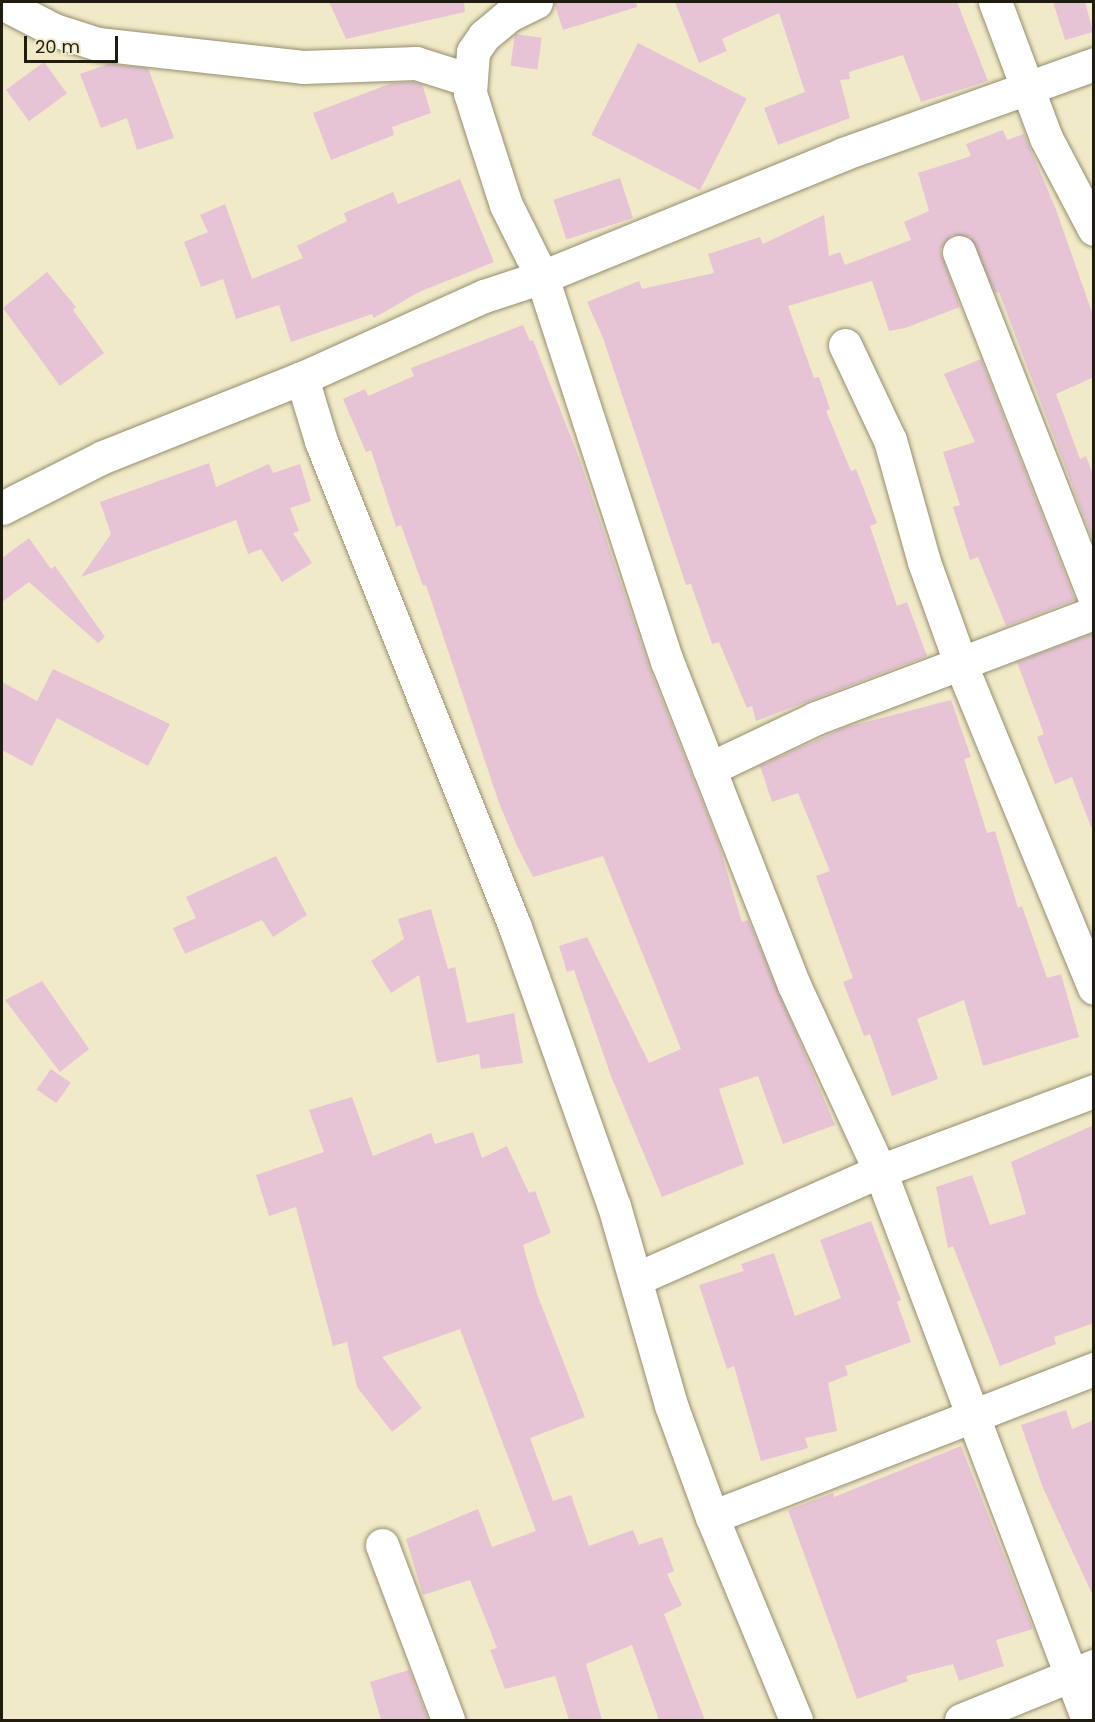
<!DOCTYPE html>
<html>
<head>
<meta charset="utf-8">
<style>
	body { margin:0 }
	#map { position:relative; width:1095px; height:1722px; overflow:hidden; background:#f1eac8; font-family:Poppins,sans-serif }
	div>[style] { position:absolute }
	.building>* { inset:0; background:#e6c4d5; transform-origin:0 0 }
	.roads { filter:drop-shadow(0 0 2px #958e6f) drop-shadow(0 0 2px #958e6f) }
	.street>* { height:33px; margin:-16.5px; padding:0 16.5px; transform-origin:16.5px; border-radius:16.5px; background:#fff }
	span { translate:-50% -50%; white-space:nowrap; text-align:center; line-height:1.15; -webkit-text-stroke:6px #f1eac8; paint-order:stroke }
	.frame { position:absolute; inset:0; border:3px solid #1f1d10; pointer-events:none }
	.scale { position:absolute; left:24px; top:36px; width:94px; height:27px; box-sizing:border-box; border:3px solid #1f1d10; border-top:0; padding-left:8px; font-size:18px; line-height:21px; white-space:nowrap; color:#1f1d10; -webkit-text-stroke:4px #f1eac8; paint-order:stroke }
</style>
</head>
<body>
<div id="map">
	<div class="building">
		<div style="clip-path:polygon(329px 2px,464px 2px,465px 12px,346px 39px)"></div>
		<div style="clip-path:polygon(554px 2px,636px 2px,637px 7px,563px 30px)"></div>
		<div style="clip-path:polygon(675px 2px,957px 2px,988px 81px,921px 102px,903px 55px,849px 72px,850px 79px,840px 80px,850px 118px,778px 145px,764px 108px,805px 92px,779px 13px,722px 39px,727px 51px,699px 63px)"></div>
		<div style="clip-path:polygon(1053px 2px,1085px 2px,1093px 32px,1065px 40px)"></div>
		<div style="left:515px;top:34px;width:27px;height:32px;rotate:8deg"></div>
		<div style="left:638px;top:43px;width:122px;height:103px;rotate:27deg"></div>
		<div style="left:44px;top:62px;width:39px;height:47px;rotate:54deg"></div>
		<div style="clip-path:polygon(108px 64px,148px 68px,174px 138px,137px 150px,127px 118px,101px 128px,80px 74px)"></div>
		<div style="clip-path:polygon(413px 82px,422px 84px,431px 113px,392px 127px,394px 135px,331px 160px,313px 113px,392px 83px)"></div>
		<div style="clip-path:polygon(1003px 130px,1007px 140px,1024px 134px,1055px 207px,1094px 318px,1094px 377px,1056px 394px,1080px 459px,1086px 456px,1094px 477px,1094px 543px,999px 292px,995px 293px,970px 237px,952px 235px,940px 250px,960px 307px,905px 328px,889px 331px,872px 281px,788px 306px,814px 378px,819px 377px,830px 409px,826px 411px,851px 471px,856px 469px,877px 523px,870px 526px,897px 606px,907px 602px,927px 656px,756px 721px,752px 706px,747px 708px,719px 642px,712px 644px,691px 584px,686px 585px,603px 338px,587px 302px,639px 281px,642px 289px,714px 273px,708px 254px,760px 237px,763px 244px,824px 215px,829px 256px,840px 252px,845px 265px,911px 240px,904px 222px,929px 211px,918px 173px,971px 156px,966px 144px)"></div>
		<div style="left:620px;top:178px;width:42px;height:70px;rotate:72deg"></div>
		<div style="clip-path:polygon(460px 179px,494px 262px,419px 292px,374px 318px,372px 314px,291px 342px,279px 305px,236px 319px,223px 279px,201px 287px,184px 242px,208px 232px,200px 215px,225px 204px,252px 279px,303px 258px,297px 246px,347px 221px,344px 213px,393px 192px,398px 204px)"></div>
		<div style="clip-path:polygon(47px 272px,76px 307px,73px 310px,104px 353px,60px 386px,3px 308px)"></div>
		<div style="clip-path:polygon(523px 325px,530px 341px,533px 340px,579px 458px,649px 667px,718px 842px,742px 922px,748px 920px,835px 1125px,783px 1144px,758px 1076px,719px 1089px,744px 1164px,662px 1197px,611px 1076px,574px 970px,567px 972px,559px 946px,587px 937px,649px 1063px,681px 1049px,603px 856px,533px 877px,517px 846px,499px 803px,426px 585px,423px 586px,401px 525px,396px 527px,371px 450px,366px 452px,343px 399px,365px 389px,368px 396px,414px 376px,411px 368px)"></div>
		<div style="clip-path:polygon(981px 359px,1075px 600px,1006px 626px,978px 557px,970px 560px,953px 507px,960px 505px,943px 452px,975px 442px,944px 374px)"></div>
		<div style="clip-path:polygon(209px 463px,216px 487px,269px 464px,273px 473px,300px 464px,311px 501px,290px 508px,299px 531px,293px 533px,312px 563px,282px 582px,261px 549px,248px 554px,236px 520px,81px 577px,111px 534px,100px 502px)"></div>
		<div style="clip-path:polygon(29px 538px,51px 569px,55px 566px,105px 637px,98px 643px,29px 582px,2px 602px,2px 558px)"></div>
		<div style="clip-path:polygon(1094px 633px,1094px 827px,1091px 827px,1072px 777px,1055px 784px,1037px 737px,1044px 734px,1017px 662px)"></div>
		<div style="clip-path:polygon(53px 669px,170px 724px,148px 766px,57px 718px,32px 766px,2px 750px,2px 682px,37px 701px)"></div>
		<div style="clip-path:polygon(951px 700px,971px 757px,964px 759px,987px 833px,995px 831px,1018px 908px,1022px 906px,1047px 978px,1061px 974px,1079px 1037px,983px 1066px,964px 1000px,917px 1019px,938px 1079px,892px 1096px,870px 1034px,864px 1036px,843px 982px,853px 978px,816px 876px,830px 871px,798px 793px,772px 802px,760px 766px,843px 728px)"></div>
		<div style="clip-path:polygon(276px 856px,307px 915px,273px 937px,262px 920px,185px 954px,173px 928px,196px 918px,186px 897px)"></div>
		<div style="clip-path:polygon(431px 909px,448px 969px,455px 967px,467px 1023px,514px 1013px,523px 1063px,481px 1069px,479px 1054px,437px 1063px,419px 975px,391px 993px,371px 961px,404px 939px,398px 919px)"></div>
		<div style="clip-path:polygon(42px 981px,89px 1049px,60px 1072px,5px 1000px)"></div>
		<div style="left:51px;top:1069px;width:24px;height:25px;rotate:35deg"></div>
		<div style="clip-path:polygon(352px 1097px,373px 1156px,431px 1133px,435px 1144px,473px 1132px,482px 1158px,507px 1146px,529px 1193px,535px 1191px,551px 1233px,523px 1245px,537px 1294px,585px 1417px,530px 1438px,553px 1501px,571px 1495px,589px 1546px,633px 1530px,639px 1545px,662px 1537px,674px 1571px,667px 1574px,682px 1605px,664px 1614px,705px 1720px,659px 1720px,632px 1645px,586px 1664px,602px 1720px,569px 1720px,555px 1676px,505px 1689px,490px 1650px,497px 1648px,470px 1580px,423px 1595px,406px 1539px,478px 1509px,492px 1547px,536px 1531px,460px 1329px,382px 1357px,422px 1408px,392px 1432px,357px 1387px,347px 1342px,333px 1346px,296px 1207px,269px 1216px,256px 1175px,324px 1152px,309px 1110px)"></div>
		<div style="clip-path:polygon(1094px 1125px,1094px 1323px,1054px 1337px,1056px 1344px,1000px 1366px,953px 1246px,948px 1248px,936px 1187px,972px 1175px,990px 1225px,1026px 1214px,1011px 1162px)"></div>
		<div style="clip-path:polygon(871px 1221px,901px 1300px,897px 1302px,911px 1342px,845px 1366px,848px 1375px,828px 1383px,837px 1431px,805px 1438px,808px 1448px,761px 1461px,734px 1366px,727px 1369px,699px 1285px,744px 1271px,741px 1264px,774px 1253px,795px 1316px,841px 1298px,820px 1240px)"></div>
		<div style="clip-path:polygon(1066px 1410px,1072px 1429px,1094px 1420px,1094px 1598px,1043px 1488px,1021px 1425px)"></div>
		<div style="clip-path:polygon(961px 1446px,1033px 1629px,996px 1640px,1004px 1666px,959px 1681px,953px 1664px,906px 1676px,908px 1681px,857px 1699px,788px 1510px,833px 1493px,834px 1497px)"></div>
		<div style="clip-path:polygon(409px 1670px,428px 1720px,381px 1720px,370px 1682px)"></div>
	</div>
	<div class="roads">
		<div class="street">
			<div style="left:536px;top:2px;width:30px;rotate:154deg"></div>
			<div style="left:509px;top:15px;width:33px;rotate:140deg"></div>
			<div style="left:484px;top:36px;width:19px;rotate:125deg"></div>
			<div style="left:473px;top:52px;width:41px;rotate:94.2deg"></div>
			<div style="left:470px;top:93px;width:49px;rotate:72.3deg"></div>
			<div style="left:485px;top:140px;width:68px;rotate:72.1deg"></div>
			<div style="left:506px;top:205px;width:80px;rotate:63.4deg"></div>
			<div style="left:542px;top:277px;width:404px;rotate:72deg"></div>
			<div style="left:667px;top:661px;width:348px;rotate:68.6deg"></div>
			<div style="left:794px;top:985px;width:205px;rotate:65.2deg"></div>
			<div style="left:880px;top:1171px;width:587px;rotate:69.25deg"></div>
			<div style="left:995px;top:2px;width:145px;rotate:69.4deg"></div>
			<div style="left:1046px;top:138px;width:103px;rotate:62.2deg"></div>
			<div style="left:2px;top:3px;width:59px;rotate:27.4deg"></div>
			<div style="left:54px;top:30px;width:46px;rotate:17.7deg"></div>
			<div style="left:98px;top:44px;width:206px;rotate:6.4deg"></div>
			<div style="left:303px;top:67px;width:113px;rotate:-2deg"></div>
			<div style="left:416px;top:63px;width:57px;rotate:17.5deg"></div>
			<div style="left:959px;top:252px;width:370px;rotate:68.6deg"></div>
			<div style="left:845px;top:345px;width:105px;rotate:64.7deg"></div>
			<div style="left:890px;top:440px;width:127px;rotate:74.4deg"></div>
			<div style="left:924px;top:562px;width:109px;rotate:70.2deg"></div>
			<div style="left:961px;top:665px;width:349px;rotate:67.6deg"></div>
			<div style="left:302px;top:378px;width:66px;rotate:73.2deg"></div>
			<div style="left:321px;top:441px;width:523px;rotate:68.24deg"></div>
			<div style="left:515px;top:927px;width:296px;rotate:70.5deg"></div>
			<div style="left:614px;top:1206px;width:207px;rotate:74deg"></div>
			<div style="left:671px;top:1405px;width:119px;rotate:69.9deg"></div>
			<div style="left:712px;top:1517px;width:220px;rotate:67.5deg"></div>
			<div style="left:2px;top:508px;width:113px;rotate:-26.8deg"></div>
			<div style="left:103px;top:457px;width:214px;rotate:-21.7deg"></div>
			<div style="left:302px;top:378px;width:200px;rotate:-24.3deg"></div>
			<div style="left:484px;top:296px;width:61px;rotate:-18.1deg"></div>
			<div style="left:542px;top:277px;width:325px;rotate:-22.2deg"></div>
			<div style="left:843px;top:154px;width:267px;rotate:-19.7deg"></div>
			<div style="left:709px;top:769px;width:119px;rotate:-25.5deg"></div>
			<div style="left:816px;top:718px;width:297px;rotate:-20.7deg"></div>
			<div style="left:636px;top:1279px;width:267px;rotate:-23.9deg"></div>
			<div style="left:880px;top:1171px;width:228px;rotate:-20.5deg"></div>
			<div style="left:712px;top:1517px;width:410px;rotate:-21.2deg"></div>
			<div style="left:382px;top:1545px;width:187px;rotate:69.3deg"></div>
			<div style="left:961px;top:1720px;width:144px;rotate:-22.1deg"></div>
		</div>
	</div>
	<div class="frame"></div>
	<div class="scale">20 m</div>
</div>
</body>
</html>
